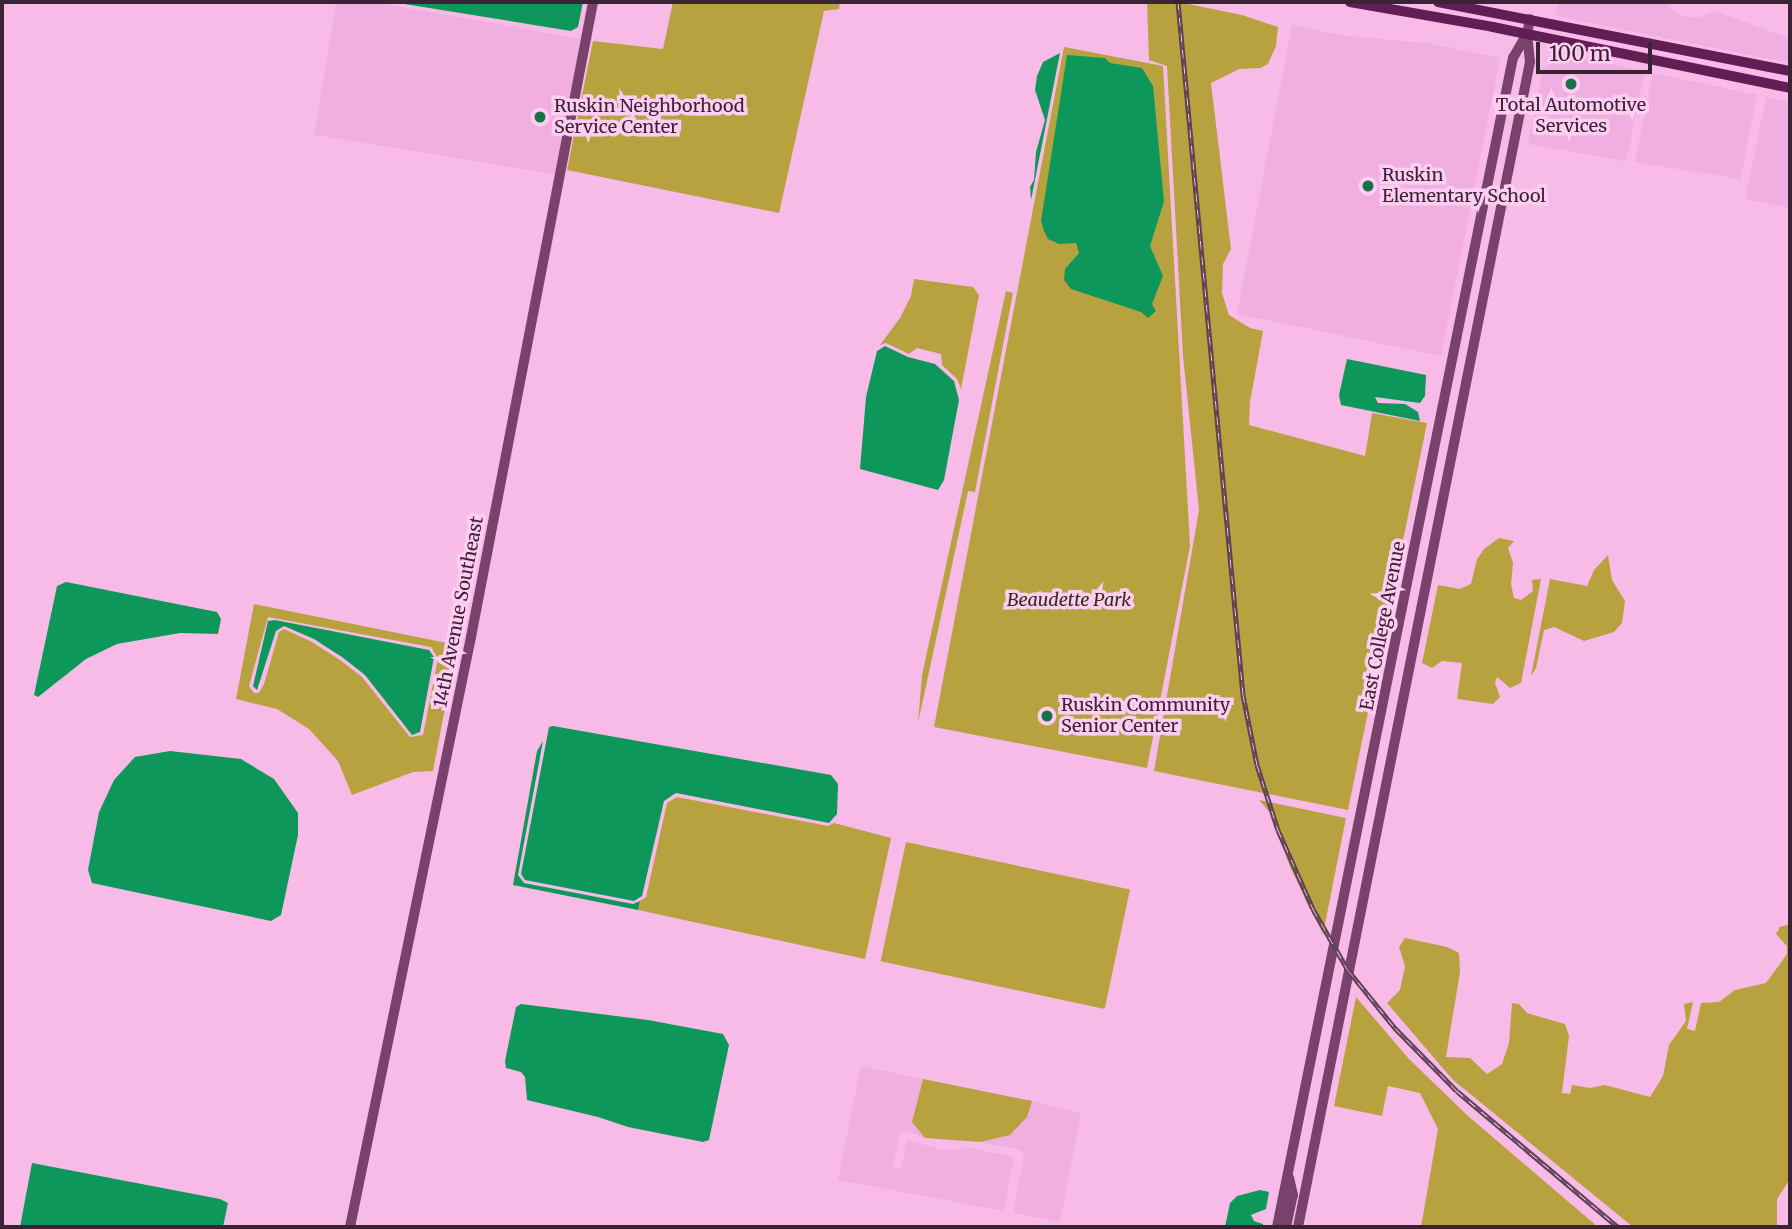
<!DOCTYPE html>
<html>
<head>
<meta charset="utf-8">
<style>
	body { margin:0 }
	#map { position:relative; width:1792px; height:1229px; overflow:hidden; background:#f8bbe8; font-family:Merriweather,serif }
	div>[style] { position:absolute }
	.built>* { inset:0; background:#f1aee0 }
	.green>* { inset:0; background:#b8a23f; transform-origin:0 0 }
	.water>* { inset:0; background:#0d975b }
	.secondary>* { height:10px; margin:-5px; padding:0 5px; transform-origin:5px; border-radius:5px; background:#79426c }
	.primary>* { height:10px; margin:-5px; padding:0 5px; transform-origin:5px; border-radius:5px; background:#611d54 }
	.rail>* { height:5px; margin-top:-2.5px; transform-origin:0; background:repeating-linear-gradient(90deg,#fecdf1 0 8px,#5f4157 0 16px); box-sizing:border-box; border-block:2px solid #5f4157 }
	.dots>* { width:19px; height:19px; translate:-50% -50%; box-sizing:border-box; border:4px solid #fecdf1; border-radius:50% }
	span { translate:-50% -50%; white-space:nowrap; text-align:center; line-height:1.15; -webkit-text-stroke:7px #fecdf1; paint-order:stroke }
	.poi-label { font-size:18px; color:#3a2334 }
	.left { translate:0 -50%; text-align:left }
	.park-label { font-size:18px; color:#302b17; font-style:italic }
	.street-label { font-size:18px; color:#3a2334 }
	.frame { position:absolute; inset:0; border:4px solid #3a2334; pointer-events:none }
	.scale { position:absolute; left:1536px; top:42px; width:116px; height:32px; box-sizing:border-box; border:4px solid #3a2334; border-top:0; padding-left:9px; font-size:21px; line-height:24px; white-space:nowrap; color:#3a2334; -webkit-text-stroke:5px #fecdf1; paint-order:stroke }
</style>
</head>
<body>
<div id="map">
	<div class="built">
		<div style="clip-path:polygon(336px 2px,374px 2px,581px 39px,555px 174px,314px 135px)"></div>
		<div style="clip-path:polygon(1558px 2px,1666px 2px,1676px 13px,1689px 17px,1701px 17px,1714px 11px,1790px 38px,1790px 63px,1556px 16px)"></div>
		<div style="clip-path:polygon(1292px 25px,1339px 35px,1427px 43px,1500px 58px,1441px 356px,1237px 314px)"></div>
		<div style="clip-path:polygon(1575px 57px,1645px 71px,1626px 161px,1528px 144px,1543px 68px,1556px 59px)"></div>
		<div style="clip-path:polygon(1653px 73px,1757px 95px,1737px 197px,1739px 179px,1635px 162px)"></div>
		<div style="clip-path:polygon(1766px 97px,1790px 102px,1790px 208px,1745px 199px)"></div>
		<div style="clip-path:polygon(861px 1066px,923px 1079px,912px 1122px,925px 1138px,906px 1131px,900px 1133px,893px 1167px,901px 1169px,907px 1140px,943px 1150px,972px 1148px,1014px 1157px,1004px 1211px,838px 1180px)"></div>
		<div style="clip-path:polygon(1032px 1101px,1081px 1113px,1060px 1222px,1013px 1213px,1024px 1155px,1020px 1150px,980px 1142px,1010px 1135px,1027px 1117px)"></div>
	</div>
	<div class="green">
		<div style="clip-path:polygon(673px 2px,840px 2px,839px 9px,824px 11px,779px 213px,567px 170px,593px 41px,663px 49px)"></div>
		<div style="clip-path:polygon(1147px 2px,1178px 2px,1242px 15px,1278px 27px,1276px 46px,1268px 64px,1260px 68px,1239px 69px,1211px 83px,1231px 249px,1223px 264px,1222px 293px,1229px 315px,1250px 328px,1263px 331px,1250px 402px,1249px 425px,1365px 456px,1372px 413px,1427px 423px,1348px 810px,1154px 771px,1199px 510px,1183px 356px,1167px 66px,1149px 60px)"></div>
		<div style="clip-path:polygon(1064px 47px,1163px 66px,1190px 546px,1147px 768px,934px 727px)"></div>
		<div style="clip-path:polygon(914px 279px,973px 287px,979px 295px,961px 389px,957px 379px,942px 365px,941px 354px,917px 348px,909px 354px,886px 343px,880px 345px,900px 318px,911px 296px)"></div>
		<div style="clip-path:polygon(1006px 291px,1013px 293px,975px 492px,968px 491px,918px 723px,922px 675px)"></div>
		<div style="clip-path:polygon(1499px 538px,1514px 541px,1508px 548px,1513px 563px,1511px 584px,1514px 598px,1521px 600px,1533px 591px,1532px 580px,1541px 579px,1521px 683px,1510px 688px,1497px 677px,1495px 683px,1500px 697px,1493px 704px,1457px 699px,1462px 663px,1442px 661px,1432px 668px,1422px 663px,1438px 585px,1460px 589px,1471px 584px,1477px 559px,1484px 549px)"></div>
		<div style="clip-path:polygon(1608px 555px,1612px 580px,1625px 601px,1622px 623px,1614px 632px,1584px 641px,1554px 627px,1544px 630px,1536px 668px,1531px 676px,1550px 579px,1587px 586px,1594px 570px)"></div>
		<div style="clip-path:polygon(evenodd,254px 604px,457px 645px,433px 771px,413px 772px,352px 795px,338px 761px,309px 729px,277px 709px,236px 699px,254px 604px,268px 617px,431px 647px,438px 658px,423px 735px,410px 737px,362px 677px,340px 660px,312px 642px,284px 629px,279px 632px,264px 684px,259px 693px,254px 693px,249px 686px,268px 617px)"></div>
		<div style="clip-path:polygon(677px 797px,828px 826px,834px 823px,891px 838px,865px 959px,638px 910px,640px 901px,646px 897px,667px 803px)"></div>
		<div style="clip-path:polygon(1259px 800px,1346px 818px,1323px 934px,1290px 867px,1271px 814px)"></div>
		<div style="left:906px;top:842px;width:229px;height:122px;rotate:12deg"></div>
		<div style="clip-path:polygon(1790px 924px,1790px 1179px,1777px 1199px,1777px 1227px,1633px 1227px,1453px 1080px,1387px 1003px,1400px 990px,1405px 966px,1399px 947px,1405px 938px,1447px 947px,1459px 953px,1460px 972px,1446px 1057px,1470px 1058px,1487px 1074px,1502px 1064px,1509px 1043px,1512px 1003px,1519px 1004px,1527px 1013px,1565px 1024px,1569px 1036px,1562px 1093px,1570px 1094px,1572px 1085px,1590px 1088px,1605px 1085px,1650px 1097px,1663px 1076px,1669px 1045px,1686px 1021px,1684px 1004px,1693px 1002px,1687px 1029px,1695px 1031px,1701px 1003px,1719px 1002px,1735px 990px,1766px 983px,1787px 954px,1787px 946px,1776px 934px,1780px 927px)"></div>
		<div style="clip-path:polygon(1356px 997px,1409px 1059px,1468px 1116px,1598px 1227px,1421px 1227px,1438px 1129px,1420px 1093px,1388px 1086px,1382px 1116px,1334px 1106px)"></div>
		<div style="clip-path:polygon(923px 1079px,1032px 1101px,1027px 1117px,1010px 1135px,980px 1142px,925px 1138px,912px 1122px)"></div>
	</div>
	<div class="water">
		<div style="clip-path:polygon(392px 2px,583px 2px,578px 27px,571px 31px)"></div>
		<div style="clip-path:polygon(1060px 53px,1031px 200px,1030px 187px,1034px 180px,1036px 152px,1045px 120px,1035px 90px,1037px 76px,1043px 62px)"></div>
		<div style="clip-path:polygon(1067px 55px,1105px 58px,1110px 63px,1142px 68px,1153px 86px,1164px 201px,1150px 246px,1163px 276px,1152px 304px,1156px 311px,1148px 318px,1141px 312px,1071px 289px,1064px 280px,1065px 269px,1079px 253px,1076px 243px,1059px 244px,1048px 239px,1044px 231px,1041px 221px)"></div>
		<div style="clip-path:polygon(885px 346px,908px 357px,935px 364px,954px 381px,959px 400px,944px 480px,938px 490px,860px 469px,866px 397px,877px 351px)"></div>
		<div style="clip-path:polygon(1347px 359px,1426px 375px,1425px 396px,1420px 403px,1375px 397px,1378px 403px,1405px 404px,1418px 412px,1420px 421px,1341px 405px,1339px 395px)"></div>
		<div style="clip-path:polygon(66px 582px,217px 612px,221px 619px,218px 634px,180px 633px,117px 644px,86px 659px,38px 697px,34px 695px,57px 586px)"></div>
		<div style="clip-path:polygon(275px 620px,429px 650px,434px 657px,420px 732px,412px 735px,365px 675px,342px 657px,314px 639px,284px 626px,276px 631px,257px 690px,253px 686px,268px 621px)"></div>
		<div style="clip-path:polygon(553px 726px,831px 775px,838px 784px,837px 814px,829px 823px,676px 793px,664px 801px,642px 896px,634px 901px,525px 880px,521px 874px,549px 727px)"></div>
		<div style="clip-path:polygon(543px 741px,518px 875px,524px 883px,633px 904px,640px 901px,638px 910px,513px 885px,537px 751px)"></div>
		<div style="clip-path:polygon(170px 751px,241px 759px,274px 779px,298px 813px,298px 835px,281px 915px,271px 921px,92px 883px,88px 870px,99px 812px,114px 780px,135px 757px)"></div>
		<div style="clip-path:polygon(521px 1004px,648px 1020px,723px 1034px,729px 1045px,709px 1140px,703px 1142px,628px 1127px,598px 1117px,527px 1100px,525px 1077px,521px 1072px,506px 1068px,505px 1061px,516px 1007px)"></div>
		<div style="clip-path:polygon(32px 1163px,220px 1199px,228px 1203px,223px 1227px,20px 1227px)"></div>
		<div style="clip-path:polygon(1260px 1190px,1269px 1192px,1266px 1209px,1251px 1215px,1254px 1221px,1263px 1224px,1263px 1227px,1225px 1227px,1230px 1203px,1237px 1196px)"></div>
	</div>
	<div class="secondary">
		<div style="left:350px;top:1227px;width:602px;rotate:-78.41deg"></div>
		<div style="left:471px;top:637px;width:647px;rotate:-79.12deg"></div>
		<div style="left:1277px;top:1227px;width:1193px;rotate:-78.59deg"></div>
		<div style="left:1513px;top:58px;width:28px;rotate:-60deg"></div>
		<div style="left:1527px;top:34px;width:15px;rotate:-79deg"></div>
		<div style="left:1286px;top:1227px;width:33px;rotate:-78deg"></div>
		<div style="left:1293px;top:1195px;width:18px;rotate:-103deg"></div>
		<div style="left:1298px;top:1227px;width:1188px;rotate:-78.74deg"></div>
		<div style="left:1530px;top:62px;width:28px;rotate:-96deg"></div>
	</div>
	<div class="primary">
		<div style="left:1350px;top:2px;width:145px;rotate:9.9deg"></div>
		<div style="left:1493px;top:27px;width:303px;rotate:11.6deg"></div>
		<div style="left:1438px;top:2px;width:359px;rotate:11.1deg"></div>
	</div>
	<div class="rail">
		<div style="left:1178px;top:2px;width:696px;rotate:84.64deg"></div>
		<div style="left:1243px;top:695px;width:71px;rotate:78.7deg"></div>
		<div style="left:1257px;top:765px;width:68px;rotate:72.1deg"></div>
		<div style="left:1278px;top:830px;width:86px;rotate:66.1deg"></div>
		<div style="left:1313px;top:909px;width:70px;rotate:60.2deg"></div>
		<div style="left:1348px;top:970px;width:75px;rotate:51deg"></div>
		<div style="left:1395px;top:1028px;width:88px;rotate:45.5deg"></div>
		<div style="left:1457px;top:1091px;width:211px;rotate:40.2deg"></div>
	</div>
	<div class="dots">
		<div style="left:1571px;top:84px;background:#187246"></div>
		<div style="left:540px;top:117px;background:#187246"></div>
		<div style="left:1368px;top:186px;background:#187246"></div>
		<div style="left:1047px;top:716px;background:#187246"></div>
	</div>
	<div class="poi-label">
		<span style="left:1571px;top:116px">Total Automotive<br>Services</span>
		<span class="left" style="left:554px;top:117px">Ruskin Neighborhood<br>Service Center</span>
		<span class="left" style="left:1382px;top:186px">Ruskin<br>Elementary School</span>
		<span class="left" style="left:1061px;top:716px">Ruskin Community<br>Senior Center</span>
	</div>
	<div class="park-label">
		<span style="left:1069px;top:600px">Beaudette Park</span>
	</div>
	<div class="street-label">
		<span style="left:459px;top:612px;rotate:-79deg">14th Avenue Southeast</span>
		<span style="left:1383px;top:626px;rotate:-79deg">East College Avenue</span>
	</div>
	<div class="frame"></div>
	<div class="scale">100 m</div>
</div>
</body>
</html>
